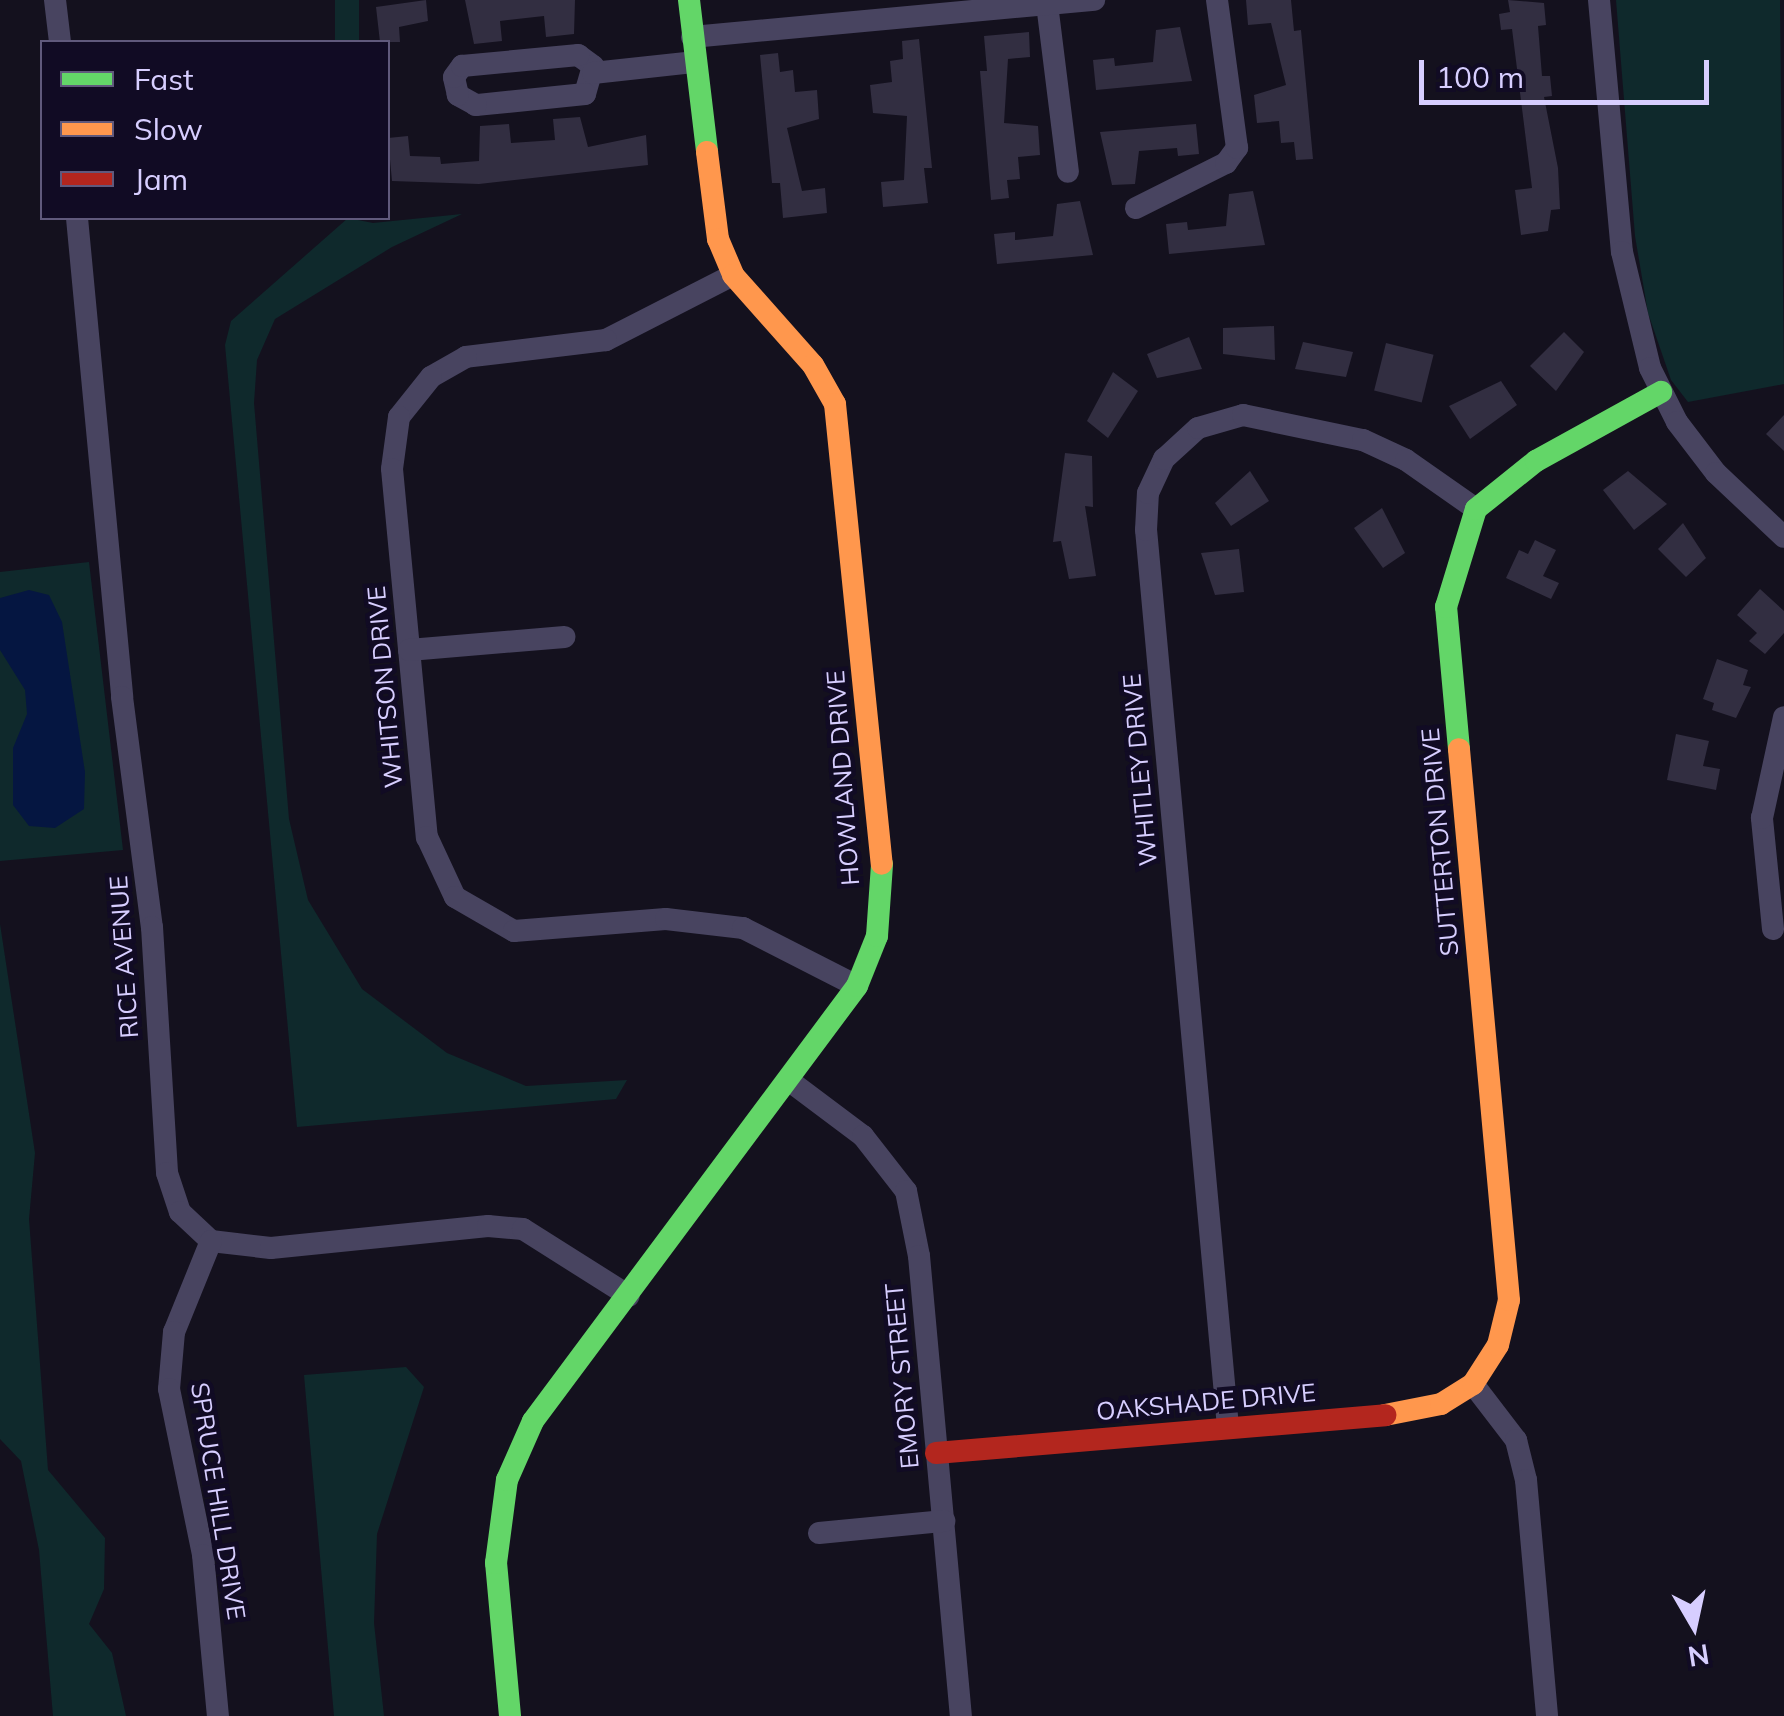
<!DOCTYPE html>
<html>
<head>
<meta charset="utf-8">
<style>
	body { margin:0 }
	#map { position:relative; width:1784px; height:1716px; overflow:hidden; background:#14111e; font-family:Mulish,sans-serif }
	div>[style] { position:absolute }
	.green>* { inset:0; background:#0f292c; transform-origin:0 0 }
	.water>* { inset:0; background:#051641 }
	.building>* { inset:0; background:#322e41; transform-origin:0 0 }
	.street>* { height:22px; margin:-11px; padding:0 11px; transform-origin:11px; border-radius:11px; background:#484460 }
	.fast>* { height:22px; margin:-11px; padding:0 11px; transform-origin:11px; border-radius:11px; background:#63d668 }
	.slow>* { height:22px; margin:-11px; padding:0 11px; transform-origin:11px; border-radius:11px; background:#ff974d }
	.jam>* { height:22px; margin:-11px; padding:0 11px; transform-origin:11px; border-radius:11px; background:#b3261e }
	span { translate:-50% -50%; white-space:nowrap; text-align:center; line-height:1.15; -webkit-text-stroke:9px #110b24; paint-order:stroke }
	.street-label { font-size:25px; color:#d7ceff }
	.legend { position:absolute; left:40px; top:40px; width:350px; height:180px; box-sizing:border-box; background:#110b24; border:2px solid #60597c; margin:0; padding:12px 18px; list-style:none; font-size:30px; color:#d7ceff }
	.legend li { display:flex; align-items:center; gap:20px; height:50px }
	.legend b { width:50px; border:2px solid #60597c }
	.north { position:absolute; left:1644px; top:1576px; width:100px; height:100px; -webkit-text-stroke:8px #110b24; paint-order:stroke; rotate:171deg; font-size:28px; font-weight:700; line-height:40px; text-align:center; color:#d7ceff }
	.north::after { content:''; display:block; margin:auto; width:35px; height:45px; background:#d7ceff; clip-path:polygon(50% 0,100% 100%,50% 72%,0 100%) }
	.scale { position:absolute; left:1419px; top:60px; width:290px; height:45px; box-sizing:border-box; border:5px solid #d7ceff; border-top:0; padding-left:12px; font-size:30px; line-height:35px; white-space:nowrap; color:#d7ceff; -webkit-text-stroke:8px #110b24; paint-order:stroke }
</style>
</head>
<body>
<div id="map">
	<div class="green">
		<div style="left:335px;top:0;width:24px;height:42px"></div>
		<div style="clip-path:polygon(1616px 0,1780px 0,1784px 384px,1688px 402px,1671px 380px,1648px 313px,1635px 236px)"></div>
		<div style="clip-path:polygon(462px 214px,392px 247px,275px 319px,257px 360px,254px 403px,289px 819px,308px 900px,362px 989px,447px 1053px,526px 1086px,627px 1080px,616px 1099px,297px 1127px,225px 345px,231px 321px,348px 218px,373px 223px)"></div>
		<div style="clip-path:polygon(89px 562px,123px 850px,0 861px,0 572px)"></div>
		<div style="clip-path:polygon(0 924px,35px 1153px,29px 1219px,48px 1470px,105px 1538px,104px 1589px,89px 1624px,112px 1653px,126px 1716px,53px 1716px,39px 1550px,21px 1461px,0 1439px)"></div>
		<div style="clip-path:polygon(406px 1367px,424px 1387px,377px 1534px,374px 1623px,384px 1716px,334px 1716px,304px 1375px)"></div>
	</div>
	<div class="water">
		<div style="clip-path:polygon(29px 590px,49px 595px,62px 622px,85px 772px,84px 809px,55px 828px,29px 826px,13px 805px,13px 748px,27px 714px,25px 690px,0 650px,0 598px)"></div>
	</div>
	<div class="building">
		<div style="clip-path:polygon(426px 0,428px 21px,399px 27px,400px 42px,380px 42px,376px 7px)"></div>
		<div style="clip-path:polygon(465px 0,575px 0,574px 34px,546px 37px,544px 16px,500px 21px,502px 41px,474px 44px)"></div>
		<div style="clip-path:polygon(1246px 0,1291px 0,1294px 31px,1301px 30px,1313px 159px,1296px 160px,1294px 142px,1281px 143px,1279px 121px,1257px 123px,1254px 95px,1286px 85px,1271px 23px,1248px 25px)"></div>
		<div style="clip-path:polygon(1508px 0,1544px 3px,1546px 25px,1538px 26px,1542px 76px,1550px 76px,1552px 96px,1544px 97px,1558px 168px,1560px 209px,1551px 210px,1548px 231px,1521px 235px,1515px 190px,1532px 188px,1512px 29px,1501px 30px,1499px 14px,1510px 12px)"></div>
		<div style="clip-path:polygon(1180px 27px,1192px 81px,1096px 90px,1093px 60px,1114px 58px,1115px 66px,1153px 62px,1156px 30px)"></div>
		<div style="clip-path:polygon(1029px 32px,1030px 57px,1008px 59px,1004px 123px,1038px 126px,1040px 155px,1018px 157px,1020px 179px,1007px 180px,1009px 198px,991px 200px,980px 71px,987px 71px,984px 36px)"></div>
		<div style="clip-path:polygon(919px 39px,932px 168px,924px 168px,928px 203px,883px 207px,881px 182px,904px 180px,907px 116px,873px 113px,870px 85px,892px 82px,890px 61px,903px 59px,902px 41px)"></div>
		<div style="clip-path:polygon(778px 53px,780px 72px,793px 70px,795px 92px,817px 90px,819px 119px,787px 128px,802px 191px,825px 188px,827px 213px,783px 218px,780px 183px,772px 183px,760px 55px)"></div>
		<div style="clip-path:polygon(580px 117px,588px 147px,646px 135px,648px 165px,479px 184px,392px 181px,388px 138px,408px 136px,410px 156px,440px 157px,441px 164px,479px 161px,480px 126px,509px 124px,511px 143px,555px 140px,553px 119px)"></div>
		<div style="clip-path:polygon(1196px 124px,1199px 154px,1178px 156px,1177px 148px,1139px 151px,1135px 184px,1112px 185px,1100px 132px)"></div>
		<div style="clip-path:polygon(1253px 191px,1265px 245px,1169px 254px,1166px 224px,1187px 222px,1188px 230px,1226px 226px,1229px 194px)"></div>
		<div style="clip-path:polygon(1080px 201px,1093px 255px,997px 264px,994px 234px,1015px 232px,1015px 240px,1053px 236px,1057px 204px)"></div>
		<div style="clip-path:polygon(1274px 326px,1275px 360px,1223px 354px,1223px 328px)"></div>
		<div style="clip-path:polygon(1564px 332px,1584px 352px,1556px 391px,1530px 366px)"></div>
		<div style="clip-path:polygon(1189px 337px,1202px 369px,1157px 378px,1147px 354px)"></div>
		<div style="clip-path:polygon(1303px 342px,1353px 352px,1346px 377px,1295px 369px)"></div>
		<div style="left:1386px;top:343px;width:49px;height:49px;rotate:14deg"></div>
		<div style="clip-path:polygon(1113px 372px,1138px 391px,1108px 438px,1087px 421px)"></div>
		<div style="clip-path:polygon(1501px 381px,1517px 405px,1470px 439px,1449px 406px)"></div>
		<div style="clip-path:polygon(1784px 415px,1784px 451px,1766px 434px)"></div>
		<div style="clip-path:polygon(1065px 453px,1092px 456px,1093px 507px,1085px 506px,1096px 576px,1069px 579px,1061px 541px,1053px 542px)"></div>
		<div style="clip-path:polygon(1250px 471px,1269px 501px,1231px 526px,1215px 503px)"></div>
		<div style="clip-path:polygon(1628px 471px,1667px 504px,1634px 530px,1603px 490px)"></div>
		<div style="clip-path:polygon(1382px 508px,1405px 553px,1383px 568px,1354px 528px)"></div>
		<div style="clip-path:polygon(1683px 523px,1706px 558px,1686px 577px,1658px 549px)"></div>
		<div style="clip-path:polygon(1535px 540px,1556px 550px,1543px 576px,1559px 583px,1551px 599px,1506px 578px,1519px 550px,1528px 554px)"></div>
		<div style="clip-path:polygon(1239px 549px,1244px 592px,1215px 595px,1201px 553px)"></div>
		<div style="clip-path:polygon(1760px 589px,1784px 611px,1784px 633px,1765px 654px,1749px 641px,1757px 633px,1737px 615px)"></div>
		<div style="clip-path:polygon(1717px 659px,1748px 670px,1743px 685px,1751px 687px,1736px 718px,1712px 710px,1714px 703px,1703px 699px)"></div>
		<div style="clip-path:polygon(1676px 734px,1709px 741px,1703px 766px,1720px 769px,1716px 790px,1667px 780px)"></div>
	</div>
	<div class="street">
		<div style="left:55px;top:0;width:42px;rotate:83.2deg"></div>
		<div style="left:1599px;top:0;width:253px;rotate:84.8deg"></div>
		<div style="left:1622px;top:252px;width:119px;rotate:76.4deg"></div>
		<div style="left:1650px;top:368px;width:60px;rotate:63.4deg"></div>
		<div style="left:1677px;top:422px;width:64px;rotate:52.6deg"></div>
		<div style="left:1716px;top:473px;width:93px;rotate:43.3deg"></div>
		<div style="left:1047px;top:4px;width:169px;rotate:82.9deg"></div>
		<div style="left:692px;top:37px;width:404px;rotate:-5.3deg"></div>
		<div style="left:578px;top:55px;width:19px;rotate:36deg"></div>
		<div style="left:593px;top:66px;width:29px;rotate:106deg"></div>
		<div style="left:585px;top:94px;width:110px;rotate:174.2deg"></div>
		<div style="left:476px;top:105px;width:21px;rotate:-151deg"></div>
		<div style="left:458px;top:95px;width:18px;rotate:-103deg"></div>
		<div style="left:454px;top:77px;width:14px;rotate:-54deg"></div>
		<div style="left:462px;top:66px;width:117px;rotate:-5.4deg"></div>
		<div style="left:593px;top:73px;width:103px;rotate:-6.2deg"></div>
		<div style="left:1136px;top:208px;width:101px;rotate:-26.6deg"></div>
		<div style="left:1226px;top:163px;width:19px;rotate:-54deg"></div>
		<div style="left:1237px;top:148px;width:149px;rotate:-97.7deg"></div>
		<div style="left:77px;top:218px;width:481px;rotate:84.6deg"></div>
		<div style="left:122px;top:697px;width:232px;rotate:82.6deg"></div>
		<div style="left:152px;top:927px;width:246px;rotate:86.5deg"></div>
		<div style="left:167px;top:1173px;width:41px;rotate:71.6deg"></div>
		<div style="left:180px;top:1212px;width:42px;rotate:43.1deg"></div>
		<div style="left:211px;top:1241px;width:60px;rotate:6.7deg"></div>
		<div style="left:271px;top:1248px;width:218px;rotate:-5.8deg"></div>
		<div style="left:488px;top:1226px;width:35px;rotate:5deg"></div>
		<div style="left:523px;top:1229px;width:125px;rotate:32.3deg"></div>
		<div style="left:733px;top:275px;width:143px;rotate:152.9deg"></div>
		<div style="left:606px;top:340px;width:141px;rotate:173.1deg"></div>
		<div style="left:466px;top:357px;width:40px;rotate:150.3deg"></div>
		<div style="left:431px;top:377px;width:51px;rotate:128.7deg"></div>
		<div style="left:399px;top:417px;width:52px;rotate:97.7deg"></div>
		<div style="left:392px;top:469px;width:370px;rotate:84.6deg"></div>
		<div style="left:427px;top:837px;width:66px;rotate:65deg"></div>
		<div style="left:455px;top:897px;width:68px;rotate:30deg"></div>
		<div style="left:514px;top:931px;width:152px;rotate:-4.5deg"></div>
		<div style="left:666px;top:919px;width:78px;rotate:6.7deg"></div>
		<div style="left:743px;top:928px;width:128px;rotate:27deg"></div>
		<div style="left:409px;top:650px;width:156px;rotate:-4.8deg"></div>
		<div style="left:1773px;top:929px;width:112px;rotate:-95.7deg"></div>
		<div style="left:1762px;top:818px;width:103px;rotate:-77.7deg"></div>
		<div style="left:791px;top:1082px;width:90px;rotate:36.9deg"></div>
		<div style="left:863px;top:1136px;width:70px;rotate:52deg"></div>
		<div style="left:906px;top:1191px;width:66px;rotate:78.7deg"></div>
		<div style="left:919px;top:1256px;width:462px;rotate:84.8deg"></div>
		<div style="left:211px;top:1241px;width:98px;rotate:112.1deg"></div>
		<div style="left:174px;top:1332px;width:57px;rotate:95deg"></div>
		<div style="left:169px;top:1389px;width:169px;rotate:78.4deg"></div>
		<div style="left:203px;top:1555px;width:162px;rotate:84.7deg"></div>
		<div style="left:1473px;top:1384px;width:71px;rotate:52.5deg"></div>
		<div style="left:1516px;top:1440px;width:41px;rotate:76deg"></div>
		<div style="left:1526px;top:1480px;width:237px;rotate:84.9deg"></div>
		<div style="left:1228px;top:1427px;width:901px;rotate:-95.22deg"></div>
		<div style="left:1146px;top:530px;width:37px;rotate:-87deg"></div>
		<div style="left:1148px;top:493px;width:38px;rotate:-65deg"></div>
		<div style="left:1164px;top:459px;width:46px;rotate:-42.4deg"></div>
		<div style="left:1198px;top:428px;width:47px;rotate:-16.1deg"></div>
		<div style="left:1243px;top:415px;width:123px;rotate:11.8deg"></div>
		<div style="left:1363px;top:440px;width:47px;rotate:24.9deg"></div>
		<div style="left:1406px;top:460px;width:85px;rotate:35deg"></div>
		<div style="left:819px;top:1533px;width:126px;rotate:-5.5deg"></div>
	</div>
	<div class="fast">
		<div style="left:689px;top:0;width:153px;rotate:83.2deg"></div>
		<div style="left:1459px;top:749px;width:143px;rotate:-95.2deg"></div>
		<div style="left:1446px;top:607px;width:102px;rotate:-73deg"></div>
		<div style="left:1476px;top:509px;width:77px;rotate:-38.7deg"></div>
		<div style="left:1536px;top:461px;width:143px;rotate:-28.9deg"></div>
		<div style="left:510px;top:1716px;width:154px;rotate:-95.2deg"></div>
		<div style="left:496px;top:1563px;width:84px;rotate:-82.5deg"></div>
		<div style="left:507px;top:1480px;width:64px;rotate:-66.2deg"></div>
		<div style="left:533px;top:1421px;width:542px;rotate:-53.32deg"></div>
		<div style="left:857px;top:986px;width:54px;rotate:-68.2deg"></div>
		<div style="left:877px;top:936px;width:72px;rotate:-86deg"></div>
	</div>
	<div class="slow">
		<div style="left:707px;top:152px;width:88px;rotate:82.8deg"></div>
		<div style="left:718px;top:239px;width:39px;rotate:67deg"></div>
		<div style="left:733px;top:275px;width:120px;rotate:48.4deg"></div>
		<div style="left:813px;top:365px;width:45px;rotate:60.6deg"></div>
		<div style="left:835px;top:404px;width:462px;rotate:84.2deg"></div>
		<div style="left:1385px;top:1415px;width:57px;rotate:-11.1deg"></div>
		<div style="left:1441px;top:1404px;width:38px;rotate:-32deg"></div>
		<div style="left:1473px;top:1384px;width:46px;rotate:-57.3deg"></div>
		<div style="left:1498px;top:1345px;width:46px;rotate:-76.3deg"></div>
		<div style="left:1509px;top:1300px;width:553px;rotate:-95.19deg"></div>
	</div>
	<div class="jam">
		<div style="left:936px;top:1453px;width:451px;rotate:-4.8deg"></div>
	</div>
	<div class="street-label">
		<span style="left:385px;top:687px;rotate:-95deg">WHITSON DRIVE</span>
		<span style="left:1140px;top:770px;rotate:-95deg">WHITLEY DRIVE</span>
		<span style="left:843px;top:778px;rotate:-94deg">HOWLAND DRIVE</span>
		<span style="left:1440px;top:842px;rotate:-95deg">SUTTERTON DRIVE</span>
		<span style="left:124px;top:957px;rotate:-94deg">RICE AVENUE</span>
		<span style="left:902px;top:1376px;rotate:-95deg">EMORY STREET</span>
		<span style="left:1206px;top:1402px;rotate:-5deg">OAKSHADE DRIVE</span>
		<span style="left:218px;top:1501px;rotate:81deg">SPRUCE HILL DRIVE</span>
	</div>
	<ul class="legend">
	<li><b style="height:12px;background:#63d668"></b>Fast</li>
	<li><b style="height:12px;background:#ff974d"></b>Slow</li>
	<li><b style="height:12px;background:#b3261e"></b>Jam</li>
	</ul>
	<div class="north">N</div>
	<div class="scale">100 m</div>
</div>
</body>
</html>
